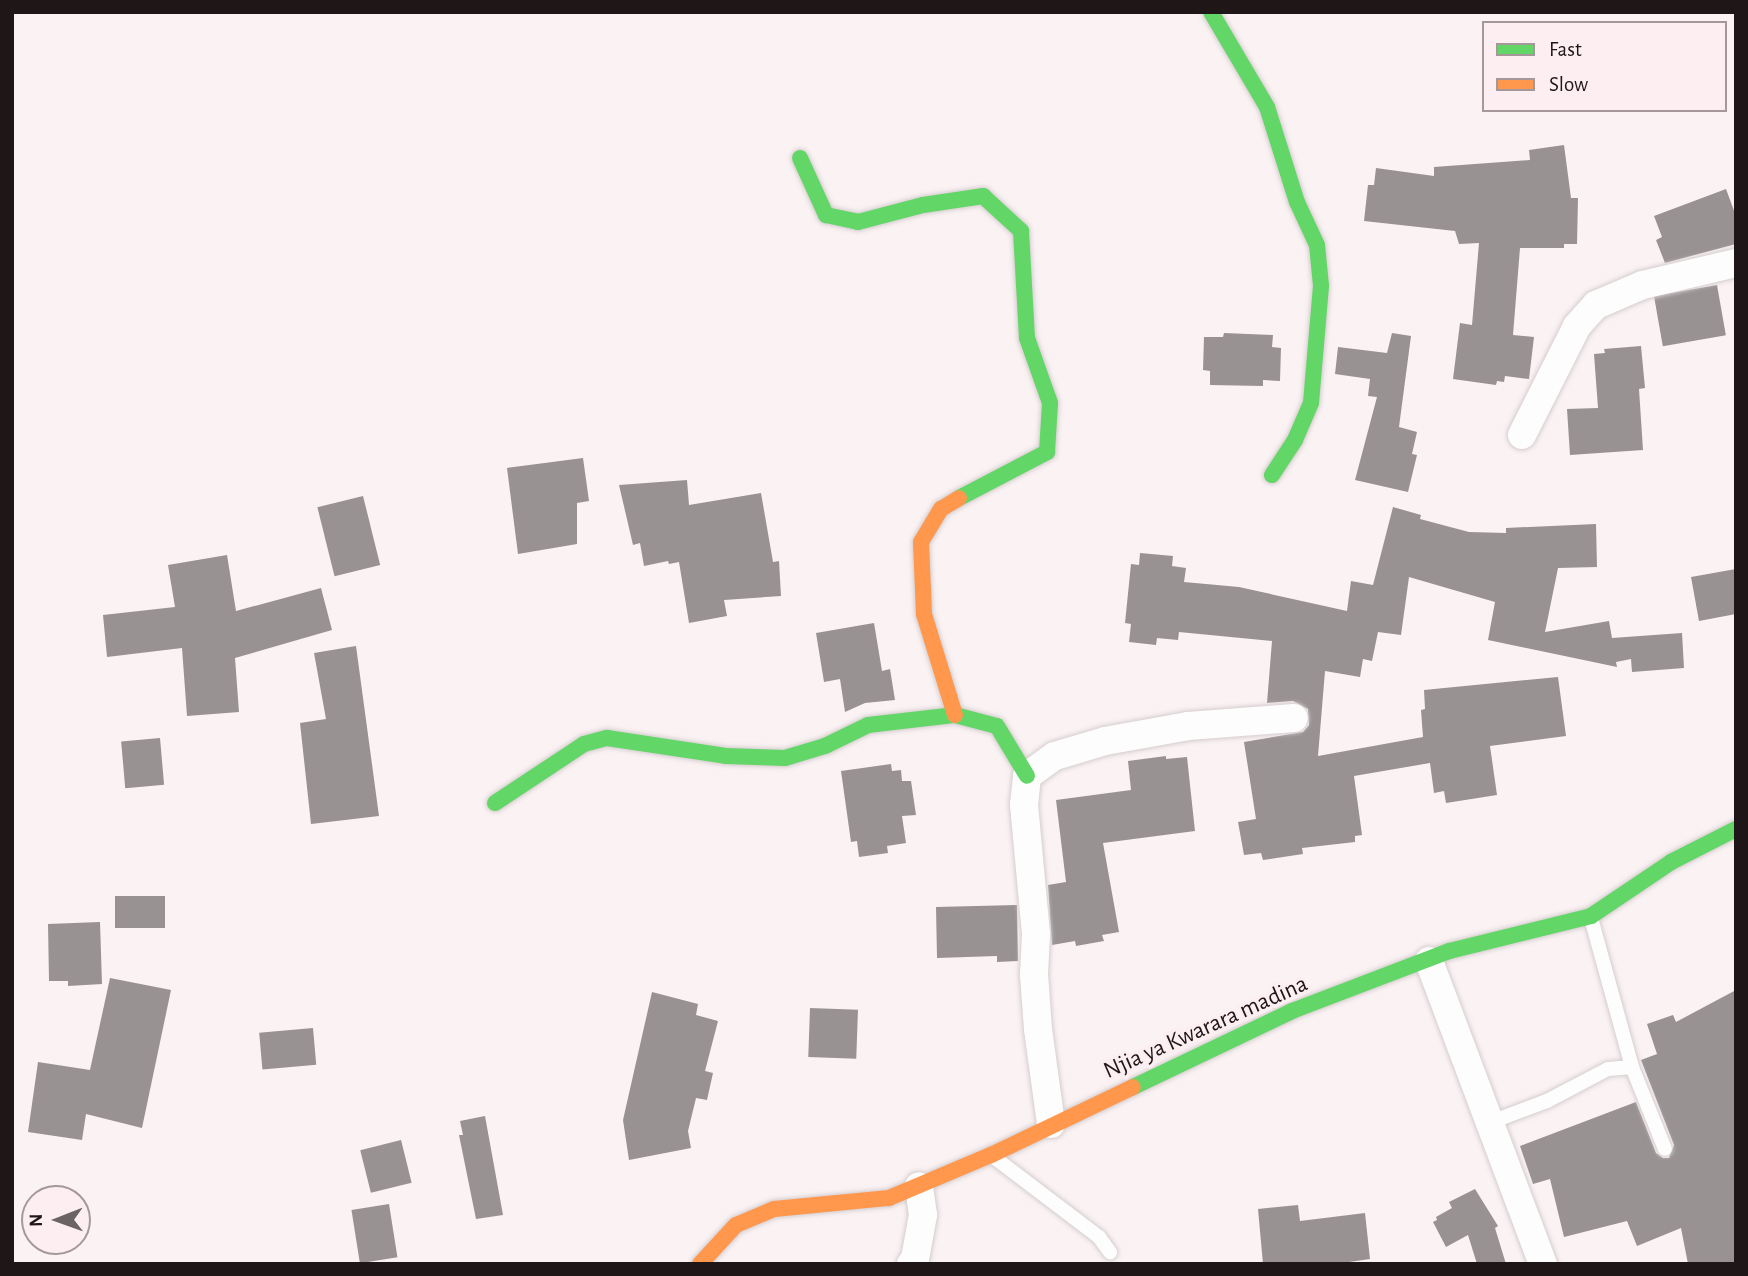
<!DOCTYPE html>
<html>
<head>
<meta charset="utf-8">
<style>
	body { margin:0 }
	#map { position:relative; width:1748px; height:1276px; overflow:hidden; background:#faf2f3; font-family:"Alegreya Sans",sans-serif }
	div>[style] { position:absolute }
	.building>* { inset:0; background:#989292; transform-origin:0 0 }
	.roads { filter:drop-shadow(0 0 2px #d5cdce) drop-shadow(0 0 2px #d5cdce) }
	.lane>* { height:14px; margin:-7px; padding:0 7px; transform-origin:7px; border-radius:7px; background:#fefdfd }
	.street>* { height:28px; margin:-14px; padding:0 14px; transform-origin:14px; border-radius:14px; background:#fefdfd }
	.fast>* { height:16px; margin:-8px; padding:0 8px; transform-origin:8px; border-radius:8px; background:#63d668 }
	.slow>* { height:16px; margin:-8px; padding:0 8px; transform-origin:8px; border-radius:8px; background:#ff974d }
	span { translate:-50% -50%; white-space:nowrap; text-align:center; line-height:1.15; -webkit-text-stroke:7px #fdeff1; paint-order:stroke }
	.street-label { font-size:24px; color:#1e1617 }
	.frame { position:absolute; inset:0; border:14px solid #1e1617; pointer-events:none }
	.legend { position:absolute; left:1482px; top:21px; width:245px; height:91px; box-sizing:border-box; background:#fdeff1; border:2px solid #a4989a; margin:0; padding:9px 12px; list-style:none; font-size:21px; color:#1e1617 }
	.legend li { display:flex; align-items:center; gap:14px; height:35px }
	.legend b { width:35px; border:2px solid #a4989a }
	.north { position:absolute; left:21px; top:1185px; width:70px; height:70px; box-sizing:border-box; background:#fdeff1; border:2px solid #a4989a; border-radius:50%; rotate:269deg; font-size:19px; font-weight:700; line-height:28px; text-align:center; color:#1e1617 }
	.north::after { content:''; display:block; margin:auto; width:24px; height:32px; background:#6b6364; clip-path:polygon(50% 0,100% 100%,50% 72%,0 100%) }
</style>
</head>
<body>
<div id="map">
	<div class="building">
		<div style="clip-path:polygon(1564px 145px,1571px 198px,1578px 198px,1577px 244px,1564px 244px,1564px 248px,1520px 248px,1513px 335px,1534px 337px,1529px 379px,1505px 376px,1504px 382px,1497px 381px,1496px 385px,1453px 379px,1460px 323px,1472px 325px,1479px 243px,1459px 244px,1455px 231px,1364px 221px,1368px 185px,1374px 185px,1376px 168px,1434px 176px,1434px 167px,1530px 160px,1529px 150px)"></div>
		<div style="clip-path:polygon(1726px 189px,1736px 216px,1736px 244px,1665px 263px,1656px 240px,1662px 237px,1654px 216px)"></div>
		<div style="left:1717px;top:285px;width:51px;height:64px;rotate:80deg"></div>
		<div style="clip-path:polygon(1224px 333px,1273px 335px,1272px 347px,1281px 348px,1280px 381px,1263px 380px,1263px 386px,1210px 385px,1210px 371px,1203px 370px,1204px 337px,1223px 337px)"></div>
		<div style="clip-path:polygon(1392px 333px,1411px 336px,1399px 427px,1417px 432px,1412px 454px,1417px 455px,1408px 492px,1355px 480px,1377px 397px,1368px 396px,1370px 379px,1335px 374px,1338px 347px,1387px 353px)"></div>
		<div style="clip-path:polygon(1641px 346px,1645px 388px,1639px 389px,1643px 450px,1570px 455px,1567px 409px,1598px 408px,1594px 354px,1605px 353px,1604px 349px)"></div>
		<div style="clip-path:polygon(583px 458px,589px 501px,577px 503px,577px 544px,518px 554px,507px 468px)"></div>
		<div style="clip-path:polygon(687px 480px,689px 505px,761px 493px,773px 562px,779px 561px,781px 596px,724px 600px,727px 616px,689px 623px,679px 562px,669px 564px,668px 561px,644px 566px,640px 543px,633px 545px,619px 485px)"></div>
		<div style="left:363px;top:496px;width:71px;height:47px;rotate:76deg"></div>
		<div style="clip-path:polygon(1393px 507px,1421px 515px,1420px 519px,1469px 532px,1506px 533px,1506px 528px,1596px 524px,1597px 567px,1558px 568px,1545px 632px,1609px 621px,1612px 638px,1682px 633px,1684px 668px,1632px 672px,1631px 659px,1616px 662px,1617px 667px,1488px 640px,1495px 602px,1409px 577px,1401px 635px,1378px 632px,1372px 661px,1363px 659px,1360px 677px,1325px 671px,1318px 756px,1423px 737px,1421px 710px,1425px 709px,1424px 690px,1558px 677px,1566px 736px,1490px 746px,1497px 795px,1446px 803px,1444px 791px,1434px 793px,1430px 763px,1354px 776px,1362px 835px,1355px 836px,1355px 842px,1302px 848px,1303px 854px,1263px 860px,1261px 853px,1244px 855px,1238px 822px,1256px 819px,1244px 742px,1303px 732px,1309px 725px,1308px 709px,1293px 701px,1267px 703px,1272px 641px,1179px 632px,1178px 640px,1157px 638px,1156px 645px,1129px 642px,1131px 624px,1125px 623px,1131px 564px,1139px 565px,1140px 553px,1173px 556px,1172px 566px,1186px 568px,1184px 582px,1239px 587px,1347px 611px,1351px 581px,1373px 585px)"></div>
		<div style="clip-path:polygon(227px 555px,236px 611px,321px 588px,332px 630px,235px 658px,239px 712px,187px 716px,182px 648px,107px 657px,103px 615px,175px 607px,168px 565px)"></div>
		<div style="clip-path:polygon(1736px 569px,1736px 614px,1699px 621px,1691px 577px)"></div>
		<div style="clip-path:polygon(874px 623px,882px 671px,890px 669px,895px 700px,865px 703px,845px 712px,840px 679px,824px 682px,816px 633px)"></div>
		<div style="clip-path:polygon(356px 646px,379px 816px,311px 824px,300px 723px,326px 719px,314px 653px)"></div>
		<div style="left:160px;top:738px;width:47px;height:39px;rotate:85deg"></div>
		<div style="clip-path:polygon(1166px 756px,1166px 759px,1187px 757px,1195px 831px,1103px 843px,1119px 932px,1102px 935px,1104px 941px,1076px 946px,1075px 941px,1052px 945px,1048px 885px,1066px 882px,1056px 800px,1131px 790px,1128px 761px)"></div>
		<div style="clip-path:polygon(891px 764px,892px 771px,901px 770px,902px 781px,911px 781px,916px 815px,902px 816px,906px 843px,887px 846px,888px 853px,859px 857px,857px 841px,851px 842px,841px 771px)"></div>
		<div style="left:115px;top:896px;width:50px;height:32px"></div>
		<div style="clip-path:polygon(1017px 905px,1018px 961px,997px 962px,997px 956px,937px 958px,936px 907px)"></div>
		<div style="clip-path:polygon(100px 922px,102px 984px,68px 986px,68px 981px,49px 981px,48px 924px)"></div>
		<div style="clip-path:polygon(110px 978px,171px 990px,142px 1128px,86px 1114px,82px 1140px,28px 1132px,38px 1062px,90px 1070px)"></div>
		<div style="clip-path:polygon(1736px 990px,1736px 1264px,1688px 1264px,1681px 1228px,1637px 1246px,1627px 1221px,1564px 1237px,1550px 1179px,1533px 1184px,1520px 1146px,1636px 1102px,1656px 1153px,1663px 1158px,1669px 1158px,1674px 1145px,1641px 1060px,1657px 1054px,1647px 1024px,1673px 1015px,1676px 1022px)"></div>
		<div style="clip-path:polygon(652px 992px,698px 1004px,696px 1015px,718px 1021px,705px 1071px,713px 1073px,707px 1100px,696px 1098px,688px 1131px,691px 1148px,629px 1160px,623px 1120px)"></div>
		<div style="left:810px;top:1008px;width:48px;height:49px;rotate:2deg"></div>
		<div style="left:313px;top:1028px;width:37px;height:54px;rotate:85deg"></div>
		<div style="clip-path:polygon(485px 1116px,503px 1215px,476px 1219px,459px 1135px,463px 1135px,460px 1121px)"></div>
		<div style="left:401px;top:1140px;width:44px;height:42px;rotate:76deg"></div>
		<div style="clip-path:polygon(1475px 1189px,1498px 1226px,1495px 1228px,1506px 1264px,1477px 1264px,1468px 1235px,1446px 1247px,1433px 1222px,1437px 1220px,1436px 1217px,1452px 1208px,1449px 1202px)"></div>
		<div style="left:389px;top:1204px;width:54px;height:38px;rotate:81deg"></div>
		<div style="clip-path:polygon(1298px 1205px,1300px 1221px,1365px 1213px,1370px 1259px,1335px 1264px,1263px 1264px,1258px 1209px)"></div>
	</div>
	<div class="roads">
		<div class="lane">
			<div style="left:1591px;top:918px;width:155px;rotate:74.6deg"></div>
			<div style="left:1632px;top:1067px;width:88px;rotate:68.1deg"></div>
			<div style="left:1491px;top:1122px;width:60px;rotate:-20.6deg"></div>
			<div style="left:1547px;top:1101px;width:69px;rotate:-27.7deg"></div>
			<div style="left:1608px;top:1069px;width:24px;rotate:-5deg"></div>
			<div style="left:995px;top:1158px;width:131px;rotate:37.2deg"></div>
			<div style="left:1099px;top:1237px;width:19px;rotate:54deg"></div>
		</div>
		<div class="street">
			<div style="left:1522px;top:435px;width:122px;rotate:-63.2deg"></div>
			<div style="left:1577px;top:326px;width:28px;rotate:-48deg"></div>
			<div style="left:1596px;top:305px;width:51px;rotate:-23.1deg"></div>
			<div style="left:1643px;top:285px;width:96px;rotate:-13.3deg"></div>
			<div style="left:1429px;top:961px;width:324px;rotate:69.4deg"></div>
			<div style="left:1051px;top:1124px;width:96px;rotate:-97.8deg"></div>
			<div style="left:1038px;top:1029px;width:55px;rotate:-94.2deg"></div>
			<div style="left:1034px;top:974px;width:40px;rotate:-87.1deg"></div>
			<div style="left:1036px;top:934px;width:130px;rotate:-95.3deg"></div>
			<div style="left:1024px;top:805px;width:29px;rotate:-84deg"></div>
			<div style="left:1027px;top:776px;width:34px;rotate:-36deg"></div>
			<div style="left:1055px;top:756px;width:52px;rotate:-16.7deg"></div>
			<div style="left:1105px;top:741px;width:84px;rotate:-10.2deg"></div>
			<div style="left:1188px;top:726px;width:106px;rotate:-4.3deg"></div>
			<div style="left:911px;top:1264px;width:6px;rotate:-51deg"></div>
			<div style="left:915px;top:1259px;width:45px;rotate:-79.7deg"></div>
			<div style="left:923px;top:1215px;width:29px;rotate:-98deg"></div>
		</div>
		<div class="fast">
			<div style="left:1211px;top:12px;width:110px;rotate:59.5deg"></div>
			<div style="left:1267px;top:107px;width:100px;rotate:72.5deg"></div>
			<div style="left:1297px;top:202px;width:47px;rotate:65.1deg"></div>
			<div style="left:1317px;top:245px;width:41px;rotate:84.4deg"></div>
			<div style="left:1321px;top:286px;width:117px;rotate:94.9deg"></div>
			<div style="left:1311px;top:403px;width:40px;rotate:113.4deg"></div>
			<div style="left:1295px;top:440px;width:42px;rotate:123.3deg"></div>
			<div style="left:800px;top:158px;width:63px;rotate:65.5deg"></div>
			<div style="left:826px;top:215px;width:33px;rotate:12deg"></div>
			<div style="left:858px;top:222px;width:67px;rotate:-14.7deg"></div>
			<div style="left:923px;top:205px;width:61px;rotate:-8.5deg"></div>
			<div style="left:983px;top:196px;width:52px;rotate:42.6deg"></div>
			<div style="left:1021px;top:231px;width:107px;rotate:86.8deg"></div>
			<div style="left:1027px;top:338px;width:69px;rotate:70.5deg"></div>
			<div style="left:1050px;top:403px;width:49px;rotate:93.5deg"></div>
			<div style="left:1047px;top:452px;width:99px;rotate:152.4deg"></div>
			<div style="left:495px;top:803px;width:107px;rotate:-33.5deg"></div>
			<div style="left:584px;top:744px;width:24px;rotate:-15deg"></div>
			<div style="left:607px;top:738px;width:120px;rotate:8.6deg"></div>
			<div style="left:726px;top:756px;width:59px;rotate:1.9deg"></div>
			<div style="left:785px;top:758px;width:42px;rotate:-16.7deg"></div>
			<div style="left:825px;top:746px;width:48px;rotate:-26deg"></div>
			<div style="left:868px;top:725px;width:88px;rotate:-6.6deg"></div>
			<div style="left:955px;top:715px;width:43px;rotate:14.7deg"></div>
			<div style="left:997px;top:726px;width:58px;rotate:59deg"></div>
			<div style="left:1133px;top:1087px;width:176px;rotate:-25.5deg"></div>
			<div style="left:1292px;top:1011px;width:168px;rotate:-20.9deg"></div>
			<div style="left:1449px;top:951px;width:146px;rotate:-13.8deg"></div>
			<div style="left:1591px;top:916px;width:97px;rotate:-34deg"></div>
			<div style="left:1671px;top:862px;width:73px;rotate:-26.9deg"></div>
		</div>
		<div class="slow">
			<div style="left:955px;top:715px;width:106px;rotate:-107.1deg"></div>
			<div style="left:924px;top:614px;width:72px;rotate:-92.4deg"></div>
			<div style="left:921px;top:542px;width:39px;rotate:-59deg"></div>
			<div style="left:941px;top:509px;width:21px;rotate:-31deg"></div>
			<div style="left:700px;top:1264px;width:53px;rotate:-47.3deg"></div>
			<div style="left:736px;top:1225px;width:41px;rotate:-22.8deg"></div>
			<div style="left:774px;top:1209px;width:116px;rotate:-5.5deg"></div>
			<div style="left:889px;top:1198px;width:111px;rotate:-22.9deg"></div>
			<div style="left:991px;top:1155px;width:157px;rotate:-25.6deg"></div>
		</div>
	</div>
	<div class="street-label">
		<span style="left:1206px;top:1028px;rotate:-24deg">Njia ya Kwarara madina</span>
	</div>
	<div class="frame"></div>
	<ul class="legend">
	<li><b style="height:9px;background:#63d668"></b>Fast</li>
	<li><b style="height:9px;background:#ff974d"></b>Slow</li>
	</ul>
	<div class="north">N</div>
</div>
</body>
</html>
